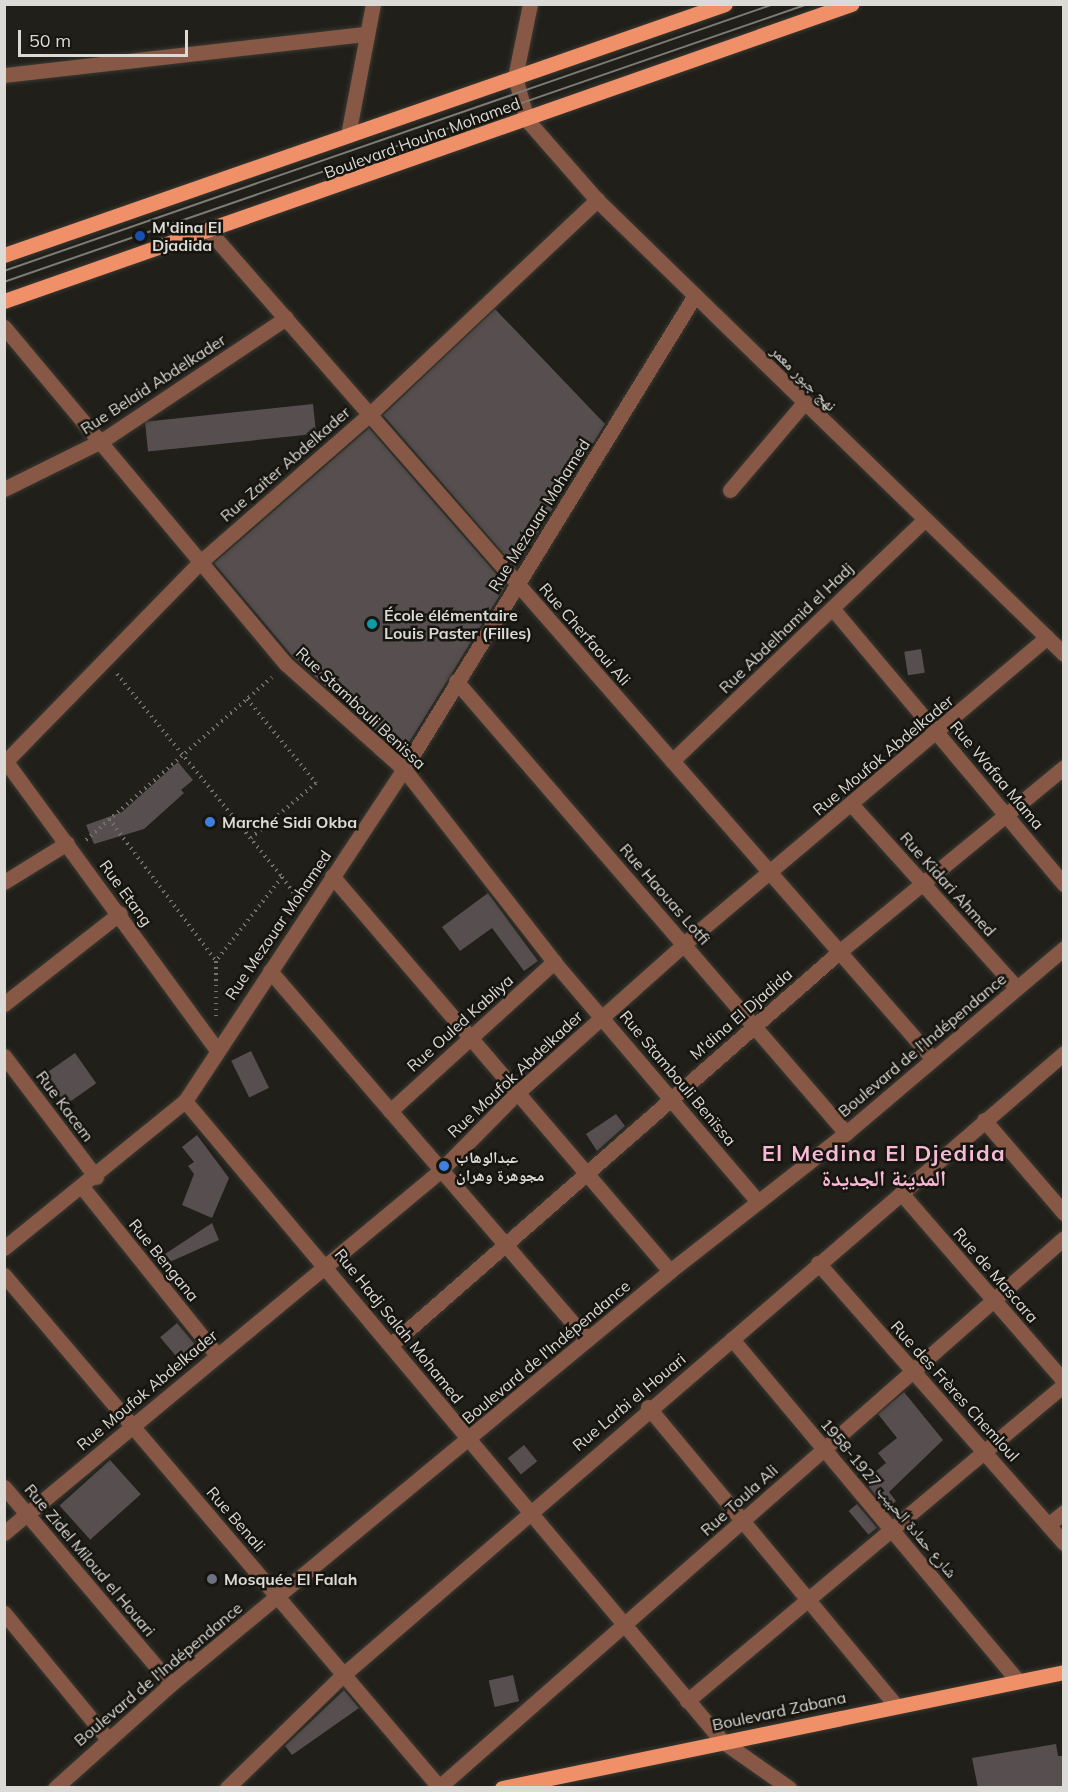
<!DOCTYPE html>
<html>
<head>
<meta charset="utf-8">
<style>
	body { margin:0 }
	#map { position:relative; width:1068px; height:1792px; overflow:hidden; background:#201f19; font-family:Mulish,"Noto Naskh Arabic",sans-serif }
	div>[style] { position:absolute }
	.building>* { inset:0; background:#574f4f; transform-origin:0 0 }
	.path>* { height:4px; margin-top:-2px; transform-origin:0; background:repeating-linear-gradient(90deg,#72716c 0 1.5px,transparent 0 6px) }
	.roads { filter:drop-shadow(0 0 2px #3a3933) drop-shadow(0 0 2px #3a3933) }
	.minor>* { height:15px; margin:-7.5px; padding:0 7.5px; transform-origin:7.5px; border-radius:7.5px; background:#865845 }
	.major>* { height:15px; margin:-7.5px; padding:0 7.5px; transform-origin:7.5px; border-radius:7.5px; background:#f09068 }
	.tram>* { height:1.5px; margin:-0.75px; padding:0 0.75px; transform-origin:0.75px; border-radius:0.75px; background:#7c7b76 }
	.dots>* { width:16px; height:16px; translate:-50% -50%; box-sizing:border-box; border:3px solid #171510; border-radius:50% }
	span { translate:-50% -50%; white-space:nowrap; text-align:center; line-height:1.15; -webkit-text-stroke:5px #171510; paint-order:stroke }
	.street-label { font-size:16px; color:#dbdad6 }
	.poi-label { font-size:16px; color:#dbdad6; font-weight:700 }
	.left { translate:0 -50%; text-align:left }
	.district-label { font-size:22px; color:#f7b9d6; font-weight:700; letter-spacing:1.5px }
	.frame { position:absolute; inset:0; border:6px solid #dbdad6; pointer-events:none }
	.scale { position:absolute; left:18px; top:30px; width:170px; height:27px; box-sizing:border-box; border:3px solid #dbdad6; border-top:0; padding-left:8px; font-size:18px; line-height:21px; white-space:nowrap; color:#dbdad6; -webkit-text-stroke:4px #171510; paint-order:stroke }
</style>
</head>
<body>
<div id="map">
	<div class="building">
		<div style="clip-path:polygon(495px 309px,605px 424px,516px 568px,383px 415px)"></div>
		<div style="left:313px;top:404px;width:30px;height:169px;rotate:84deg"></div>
		<div style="clip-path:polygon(369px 428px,506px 585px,402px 754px,293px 657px,214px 563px)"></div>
		<div style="left:921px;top:649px;width:24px;height:17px;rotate:81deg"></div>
		<div style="clip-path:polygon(178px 762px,193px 780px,181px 790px,184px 793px,144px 829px,94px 844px,86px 825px,122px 812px)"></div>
		<div style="clip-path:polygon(488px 893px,538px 961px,524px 971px,492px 928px,460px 951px,442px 927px)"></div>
		<div style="left:251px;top:1051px;width:41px;height:22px;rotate:64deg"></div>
		<div style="left:75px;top:1053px;width:37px;height:39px;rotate:55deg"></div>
		<div style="clip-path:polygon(616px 1114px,625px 1126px,597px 1151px,586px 1134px)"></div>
		<div style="clip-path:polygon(197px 1135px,229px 1178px,212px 1218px,182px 1205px,194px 1174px,188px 1166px,194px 1162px,182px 1147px)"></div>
		<div style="clip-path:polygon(212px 1223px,219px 1240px,163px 1265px,159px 1258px)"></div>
		<div style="left:177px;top:1323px;width:35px;height:22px;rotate:50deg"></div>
		<div style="clip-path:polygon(904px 1392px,943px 1440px,889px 1492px,896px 1501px,887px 1509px,864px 1481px,886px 1463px,878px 1453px,897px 1438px,878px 1414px)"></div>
		<div style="left:524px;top:1445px;width:21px;height:21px;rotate:51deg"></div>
		<div style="left:110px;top:1460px;width:46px;height:68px;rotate:48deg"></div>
		<div style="left:857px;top:1504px;width:31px;height:11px;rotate:50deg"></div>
		<div style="left:513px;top:1675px;width:27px;height:25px;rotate:77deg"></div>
		<div style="clip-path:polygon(344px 1690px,359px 1708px,292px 1755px,285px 1746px)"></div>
		<div style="clip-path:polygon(1056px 1744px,1058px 1756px,1064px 1756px,1064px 1788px,978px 1788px,972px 1758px)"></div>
	</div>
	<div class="path">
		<div style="left:117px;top:674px;width:262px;rotate:50.9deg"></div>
		<div style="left:282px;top:877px;width:107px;rotate:128.2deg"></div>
		<div style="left:247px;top:699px;width:109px;rotate:50.6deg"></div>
		<div style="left:316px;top:783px;width:85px;rotate:139.8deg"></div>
		<div style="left:109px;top:819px;width:178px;rotate:53deg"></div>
		<div style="left:216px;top:961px;width:55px;rotate:90deg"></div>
		<div style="left:86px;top:840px;width:247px;rotate:-41.2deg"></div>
		<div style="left:282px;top:877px;width:26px;rotate:54deg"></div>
	</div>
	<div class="roads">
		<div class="minor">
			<div style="left:530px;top:4px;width:75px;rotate:101.6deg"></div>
			<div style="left:515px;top:77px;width:45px;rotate:74.4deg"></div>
			<div style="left:527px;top:120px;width:106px;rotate:48.8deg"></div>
			<div style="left:597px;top:200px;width:651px;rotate:44.19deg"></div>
			<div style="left:4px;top:75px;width:364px;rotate:-6.5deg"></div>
			<div style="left:348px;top:135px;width:133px;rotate:-79.2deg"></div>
			<div style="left:210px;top:232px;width:1098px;rotate:48.84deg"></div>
			<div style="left:4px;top:327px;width:439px;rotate:50.1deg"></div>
			<div style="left:286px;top:664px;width:158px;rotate:41.7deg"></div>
			<div style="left:404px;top:769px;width:244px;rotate:52.1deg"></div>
			<div style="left:554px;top:962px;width:315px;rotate:49.6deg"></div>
			<div style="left:4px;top:489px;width:110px;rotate:-26.3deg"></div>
			<div style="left:103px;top:440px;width:220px;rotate:-33.7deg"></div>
			<div style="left:730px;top:490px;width:113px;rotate:-49.7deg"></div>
			<div style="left:832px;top:608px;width:361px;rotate:50deg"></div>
			<div style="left:456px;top:681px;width:597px;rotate:49.21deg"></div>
			<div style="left:4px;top:759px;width:359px;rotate:53.8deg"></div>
			<div style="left:672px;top:761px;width:349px;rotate:-43.7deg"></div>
			<div style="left:4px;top:763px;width:278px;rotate:-45.7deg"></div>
			<div style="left:198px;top:564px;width:230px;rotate:-41.1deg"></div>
			<div style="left:371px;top:413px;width:311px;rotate:-43.3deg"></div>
			<div style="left:852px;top:805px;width:246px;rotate:48deg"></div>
			<div style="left:332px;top:876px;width:520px;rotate:49.45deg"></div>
			<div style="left:4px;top:882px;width:74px;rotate:-31.8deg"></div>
			<div style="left:270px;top:971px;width:486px;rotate:49.3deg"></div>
			<div style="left:4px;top:1004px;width:147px;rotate:-38.1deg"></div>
			<div style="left:4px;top:1056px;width:152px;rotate:52.8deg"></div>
			<div style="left:185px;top:1101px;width:835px;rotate:50deg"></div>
			<div style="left:722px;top:1741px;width:82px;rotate:35deg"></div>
			<div style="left:390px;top:1111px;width:222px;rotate:-42.3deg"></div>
			<div style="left:984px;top:1120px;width:123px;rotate:49.3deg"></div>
			<div style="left:83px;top:1188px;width:214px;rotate:51.3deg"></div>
			<div style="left:901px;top:1193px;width:249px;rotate:49.1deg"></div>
			<div style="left:4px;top:1248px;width:233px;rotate:-39.1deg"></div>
			<div style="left:185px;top:1101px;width:398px;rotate:-56.6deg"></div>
			<div style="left:404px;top:769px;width:556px;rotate:-58.45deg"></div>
			<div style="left:818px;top:1263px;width:373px;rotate:48.7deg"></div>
			<div style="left:4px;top:1275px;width:673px;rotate:49.64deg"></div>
			<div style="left:732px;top:1339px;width:446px;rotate:50.1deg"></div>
			<div style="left:393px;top:1343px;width:593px;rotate:-41.24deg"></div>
			<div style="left:839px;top:952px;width:291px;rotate:-39.4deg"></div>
			<div style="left:648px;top:1407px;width:388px;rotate:50.3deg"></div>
			<div style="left:4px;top:1487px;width:258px;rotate:49.7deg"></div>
			<div style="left:1048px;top:1525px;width:21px;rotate:-39deg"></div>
			<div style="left:4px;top:1533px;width:567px;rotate:-39.7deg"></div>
			<div style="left:440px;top:1171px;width:110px;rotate:-45.4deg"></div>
			<div style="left:517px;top:1093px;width:224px;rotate:-41.7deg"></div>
			<div style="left:684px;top:944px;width:475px;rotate:-40.2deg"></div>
			<div style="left:4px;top:1613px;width:162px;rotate:50.5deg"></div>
			<div style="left:687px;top:1701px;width:492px;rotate:-40deg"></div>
			<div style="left:55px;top:1788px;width:156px;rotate:-41.9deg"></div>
			<div style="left:171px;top:1684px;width:648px;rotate:-39.61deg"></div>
			<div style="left:670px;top:1271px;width:224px;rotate:-38.1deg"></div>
			<div style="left:846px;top:1133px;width:286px;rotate:-40.3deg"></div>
			<div style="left:227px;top:1788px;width:163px;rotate:-44.3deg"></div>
			<div style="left:344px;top:1674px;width:951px;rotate:-40.78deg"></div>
			<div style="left:438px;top:1788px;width:833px;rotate:-41.3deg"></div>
		</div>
		<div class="major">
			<div style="left:4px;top:255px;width:763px;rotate:-19.19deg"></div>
			<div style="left:4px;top:301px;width:898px;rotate:-19.32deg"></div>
			<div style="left:502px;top:1788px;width:574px;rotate:-11.66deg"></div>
		</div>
	</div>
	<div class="tram">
		<div style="left:4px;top:271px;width:815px;rotate:-19.12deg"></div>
		<div style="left:4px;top:282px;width:851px;rotate:-19.07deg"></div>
	</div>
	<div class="dots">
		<div style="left:140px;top:236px;background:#1a4fb4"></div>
		<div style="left:372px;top:624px;background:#0f9aa8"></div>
		<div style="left:210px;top:822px;background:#3f7fe0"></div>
		<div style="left:444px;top:1166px;background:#3f7fe0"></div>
		<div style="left:212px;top:1579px;background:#6b7280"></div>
	</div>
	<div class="street-label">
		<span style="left:422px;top:138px;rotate:-20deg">Boulevard Houha Mohamed</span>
		<span style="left:804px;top:378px;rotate:45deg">نهج جبور معمر</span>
		<span style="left:153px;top:384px;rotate:-33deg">Rue Belaid Abdelkader</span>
		<span style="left:285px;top:464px;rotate:-41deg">Rue Zaiter Abdelkader</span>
		<span style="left:539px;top:515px;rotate:-58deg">Rue Mezouar Mohamed</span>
		<span style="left:786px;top:628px;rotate:-44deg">Rue Abdelhamid el Hadj</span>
		<span style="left:585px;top:634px;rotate:49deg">Rue Cherfaoui Ali</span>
		<span style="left:361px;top:708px;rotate:43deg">Rue Stambouli Benïssa</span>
		<span style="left:883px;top:755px;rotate:-40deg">Rue Moufok Abdelkader</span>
		<span style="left:997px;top:775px;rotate:50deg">Rue Wafaa Mama</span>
		<span style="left:948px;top:884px;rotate:48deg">Rue Kidari Ahmed</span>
		<span style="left:126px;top:893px;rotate:54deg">Rue Etang</span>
		<span style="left:665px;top:894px;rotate:49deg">Rue Haouas Lotfi</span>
		<span style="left:278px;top:925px;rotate:-56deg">Rue Mezouar Mohamed</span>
		<span style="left:741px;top:1014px;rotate:-41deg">M'dina El Djadida</span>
		<span style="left:460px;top:1023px;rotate:-42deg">Rue Ouled Kabliya</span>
		<span style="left:922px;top:1045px;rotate:-40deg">Boulevard de l'Indépendance</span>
		<span style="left:515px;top:1074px;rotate:-43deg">Rue Moufok Abdelkader</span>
		<span style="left:678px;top:1078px;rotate:50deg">Rue Stambouli Benïssa</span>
		<span style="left:65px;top:1106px;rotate:53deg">Rue Kacem</span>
		<span style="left:164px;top:1260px;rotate:51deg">Rue Bengana</span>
		<span style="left:996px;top:1275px;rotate:49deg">Rue de Mascara</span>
		<span style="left:399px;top:1326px;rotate:51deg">Rue Hadj Salah Mohamed</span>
		<span style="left:546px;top:1352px;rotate:-40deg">Boulevard de l'Indépendance</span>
		<span style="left:147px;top:1390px;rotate:-40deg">Rue Moufok Abdelkader</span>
		<span style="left:955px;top:1391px;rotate:48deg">Rue des Frères Chemloul</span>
		<span style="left:629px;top:1402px;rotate:-40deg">Rue Larbi el Houari</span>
		<span style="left:889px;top:1498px;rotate:50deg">شارع حمادة الحبيب 1927-1958</span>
		<span style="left:739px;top:1500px;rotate:-42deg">Rue Toula Ali</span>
		<span style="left:236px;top:1519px;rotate:49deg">Rue Benali</span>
		<span style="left:90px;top:1560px;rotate:50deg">Rue Zidel Miloud el Houari</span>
		<span style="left:158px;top:1674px;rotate:-40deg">Boulevard de l'Indépendance</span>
		<span style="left:779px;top:1711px;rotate:-12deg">Boulevard Zabana</span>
	</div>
	<div class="poi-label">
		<span class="left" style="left:152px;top:236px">M'dina El<br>Djadida</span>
		<span class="left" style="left:384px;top:624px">École élémentaire<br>Louis Paster (Filles)</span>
		<span class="left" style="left:222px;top:822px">Marché Sidi Okba</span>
		<span class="left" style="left:456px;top:1166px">عبدالوهاب<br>مجوهرة وهران</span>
		<span class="left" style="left:224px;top:1579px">Mosquée El Falah</span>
	</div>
	<div class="district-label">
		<span style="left:884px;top:1166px">El Medina El Djedida<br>المدينة الجديدة</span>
	</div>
	<div class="frame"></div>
	<div class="scale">50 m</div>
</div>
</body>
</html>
